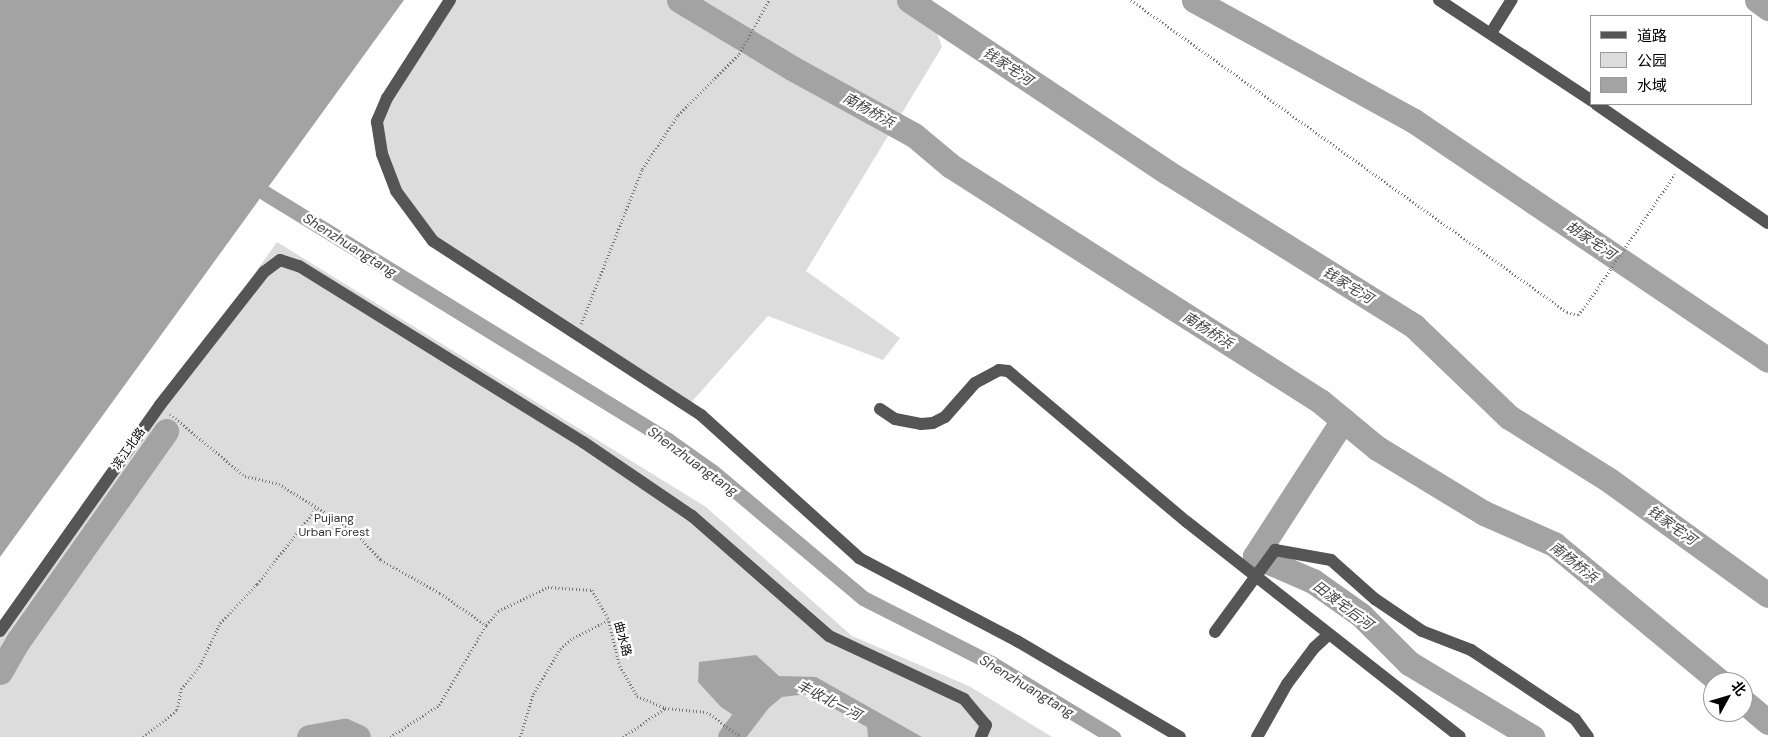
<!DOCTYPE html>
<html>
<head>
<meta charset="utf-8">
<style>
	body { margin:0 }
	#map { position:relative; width:1768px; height:737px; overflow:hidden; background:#fff; font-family:"DM Sans","Noto Sans SC",sans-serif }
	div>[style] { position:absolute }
	.green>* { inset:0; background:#dcdcdc }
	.water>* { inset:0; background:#a3a3a3 }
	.canal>* { height:15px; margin:-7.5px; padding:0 7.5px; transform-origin:7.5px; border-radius:7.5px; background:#a3a3a3 }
	.river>* { height:25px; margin:-12.5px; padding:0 12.5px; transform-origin:12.5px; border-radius:12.5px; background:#a3a3a3 }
	.path>* { height:2.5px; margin-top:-1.25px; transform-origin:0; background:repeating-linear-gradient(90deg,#777 0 1px,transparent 0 3.5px) }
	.minor>* { height:12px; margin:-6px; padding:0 6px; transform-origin:6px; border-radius:6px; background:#555 }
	span { translate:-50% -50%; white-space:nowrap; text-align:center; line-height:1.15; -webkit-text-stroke:4.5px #fff; paint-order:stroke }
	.street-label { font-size:12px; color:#000 }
	.park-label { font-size:12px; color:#333 }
	.water-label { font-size:14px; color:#444; font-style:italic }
	.legend { position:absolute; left:1590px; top:15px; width:162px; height:90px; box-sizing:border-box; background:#fff; border:1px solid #999; margin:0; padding:6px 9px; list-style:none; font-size:15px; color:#000 }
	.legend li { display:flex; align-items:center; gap:10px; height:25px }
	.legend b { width:25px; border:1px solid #999 }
	.north { position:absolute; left:1703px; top:672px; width:50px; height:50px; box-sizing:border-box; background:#fff; border:1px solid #999; border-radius:50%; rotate:51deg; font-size:14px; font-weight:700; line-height:20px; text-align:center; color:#000 }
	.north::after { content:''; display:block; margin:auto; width:18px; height:22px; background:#000; clip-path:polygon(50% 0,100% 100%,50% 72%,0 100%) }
</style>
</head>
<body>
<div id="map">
	<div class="green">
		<div style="clip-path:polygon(452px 0,925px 0,942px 47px,806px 271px,900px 338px,883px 360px,768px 316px,688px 406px,433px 241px,387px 170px,380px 112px)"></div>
		<div style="clip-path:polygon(277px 242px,706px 507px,852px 636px,969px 686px,1052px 737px,0 737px,0 630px)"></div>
	</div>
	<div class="water">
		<div style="clip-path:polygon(0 0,404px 0,0 557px)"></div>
		<div style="clip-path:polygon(756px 655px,779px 676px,816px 677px,922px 737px,868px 737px,867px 727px,808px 694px,782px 697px,748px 725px,721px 707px,698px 682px,699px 662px)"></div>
	</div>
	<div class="canal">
		<div style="left:265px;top:193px;width:473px;rotate:31.5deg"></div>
		<div style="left:668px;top:440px;width:55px;rotate:35.4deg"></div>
		<div style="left:713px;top:472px;width:196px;rotate:40deg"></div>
		<div style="left:863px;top:598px;width:144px;rotate:26.9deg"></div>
		<div style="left:991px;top:663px;width:143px;rotate:31.2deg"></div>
	</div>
	<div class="river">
		<div style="left:679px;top:0;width:132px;rotate:31deg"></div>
		<div style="left:792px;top:68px;width:139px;rotate:28.8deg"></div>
		<div style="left:914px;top:135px;width:48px;rotate:40deg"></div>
		<div style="left:951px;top:166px;width:437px;rotate:32.5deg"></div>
		<div style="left:1320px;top:401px;width:74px;rotate:39.5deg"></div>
		<div style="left:1377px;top:448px;width:125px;rotate:31.3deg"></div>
		<div style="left:1484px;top:513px;width:77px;rotate:23.9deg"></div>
		<div style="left:1554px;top:544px;width:216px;rotate:39.7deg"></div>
		<div style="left:909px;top:0;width:310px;rotate:33.7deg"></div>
		<div style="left:1167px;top:172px;width:291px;rotate:31.9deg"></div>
		<div style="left:1414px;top:326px;width:132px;rotate:43.8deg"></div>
		<div style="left:1509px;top:417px;width:118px;rotate:32.2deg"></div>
		<div style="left:1609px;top:480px;width:196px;rotate:35.9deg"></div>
		<div style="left:1194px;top:0;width:251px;rotate:28.8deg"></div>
		<div style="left:1414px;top:121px;width:427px;rotate:34deg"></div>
		<div style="left:1757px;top:0;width:14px;rotate:36deg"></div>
		<div style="left:1343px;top:420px;width:162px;rotate:122.9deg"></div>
		<div style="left:1255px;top:556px;width:63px;rotate:23.3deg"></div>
		<div style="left:1313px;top:581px;width:59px;rotate:35.3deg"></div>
		<div style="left:1361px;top:615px;width:68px;rotate:45deg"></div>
		<div style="left:1409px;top:663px;width:144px;rotate:31deg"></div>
		<div style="left:0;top:672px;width:36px;rotate:-60deg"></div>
		<div style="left:18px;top:641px;width:257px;rotate:-54.8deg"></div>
		<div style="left:1743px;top:701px;width:33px;rotate:40deg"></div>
		<div style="left:309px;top:737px;width:36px;rotate:-10deg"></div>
		<div style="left:344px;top:731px;width:15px;rotate:23deg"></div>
		<div style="left:730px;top:737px;width:53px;rotate:-52.7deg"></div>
	</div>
	<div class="path">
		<div style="left:1131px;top:0;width:536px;rotate:35.59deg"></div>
		<div style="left:1567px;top:312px;width:11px;rotate:15deg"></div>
		<div style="left:1578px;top:315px;width:20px;rotate:-53deg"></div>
		<div style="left:1590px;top:299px;width:151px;rotate:-55.8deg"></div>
		<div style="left:581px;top:324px;width:167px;rotate:-68.5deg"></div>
		<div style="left:642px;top:169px;width:65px;rotate:-56.3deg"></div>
		<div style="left:678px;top:115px;width:86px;rotate:-45deg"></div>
		<div style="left:739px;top:54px;width:62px;rotate:-60.9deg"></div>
		<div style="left:170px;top:414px;width:97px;rotate:39.6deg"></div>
		<div style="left:245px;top:476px;width:35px;rotate:13deg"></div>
		<div style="left:279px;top:484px;width:61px;rotate:31.6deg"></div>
		<div style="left:331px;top:516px;width:30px;rotate:34deg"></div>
		<div style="left:356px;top:533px;width:37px;rotate:47deg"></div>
		<div style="left:381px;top:560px;width:68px;rotate:29.2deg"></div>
		<div style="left:440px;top:593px;width:56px;rotate:34.8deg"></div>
		<div style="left:143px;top:737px;width:43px;rotate:-38.5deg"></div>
		<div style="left:177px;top:710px;width:21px;rotate:-79deg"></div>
		<div style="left:181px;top:689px;width:28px;rotate:-51deg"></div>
		<div style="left:199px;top:667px;width:49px;rotate:-64.5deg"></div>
		<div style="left:220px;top:623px;width:54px;rotate:-46.5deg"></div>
		<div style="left:257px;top:584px;width:98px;rotate:-52.1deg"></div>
		<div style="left:390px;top:737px;width:59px;rotate:-33.1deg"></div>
		<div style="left:439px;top:705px;width:93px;rotate:-59.6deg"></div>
		<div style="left:486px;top:625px;width:18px;rotate:-49deg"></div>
		<div style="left:498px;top:611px;width:55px;rotate:-25.6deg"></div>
		<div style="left:548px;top:587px;width:44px;rotate:3.9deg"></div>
		<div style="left:592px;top:590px;width:32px;rotate:60deg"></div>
		<div style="left:608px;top:618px;width:49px;rotate:76deg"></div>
		<div style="left:620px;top:666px;width:34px;rotate:60deg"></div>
		<div style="left:637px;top:696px;width:30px;rotate:23deg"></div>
		<div style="left:665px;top:708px;width:42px;rotate:5.4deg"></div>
		<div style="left:707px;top:712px;width:42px;rotate:36.3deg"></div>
		<div style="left:520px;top:737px;width:45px;rotate:-73.2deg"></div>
		<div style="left:533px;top:694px;width:52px;rotate:-59deg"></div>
		<div style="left:560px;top:649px;width:17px;rotate:-40deg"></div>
		<div style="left:573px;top:638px;width:39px;rotate:-27deg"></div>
		<div style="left:623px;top:737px;width:51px;rotate:-34.6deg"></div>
	</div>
	<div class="minor">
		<div style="left:450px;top:0;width:117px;rotate:122.7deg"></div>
		<div style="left:387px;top:98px;width:26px;rotate:113deg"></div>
		<div style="left:377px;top:122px;width:32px;rotate:81deg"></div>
		<div style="left:382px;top:154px;width:40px;rotate:69deg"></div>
		<div style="left:396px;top:191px;width:62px;rotate:53.5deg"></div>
		<div style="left:433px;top:241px;width:320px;rotate:33deg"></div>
		<div style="left:701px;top:415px;width:213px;rotate:42.1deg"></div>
		<div style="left:859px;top:558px;width:178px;rotate:27.7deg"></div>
		<div style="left:1017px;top:641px;width:189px;rotate:30.5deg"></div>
		<div style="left:1439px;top:0;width:183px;rotate:33.4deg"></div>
		<div style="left:1491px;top:33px;width:39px;rotate:-58deg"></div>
		<div style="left:1596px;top:104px;width:209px;rotate:34.7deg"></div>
		<div style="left:880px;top:409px;width:18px;rotate:34deg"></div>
		<div style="left:895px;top:419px;width:26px;rotate:11deg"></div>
		<div style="left:921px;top:424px;width:12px;rotate:-5deg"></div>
		<div style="left:933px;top:423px;width:13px;rotate:-27deg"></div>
		<div style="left:945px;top:417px;width:45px;rotate:-48.6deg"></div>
		<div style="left:975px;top:383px;width:27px;rotate:-28deg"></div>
		<div style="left:999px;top:370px;width:9px;rotate:6deg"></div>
		<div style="left:1008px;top:371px;width:234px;rotate:40.2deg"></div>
		<div style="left:1187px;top:522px;width:347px;rotate:38.2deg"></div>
		<div style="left:0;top:631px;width:277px;rotate:-54.7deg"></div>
		<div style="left:160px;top:405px;width:169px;rotate:-52deg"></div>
		<div style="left:264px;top:272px;width:20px;rotate:-37deg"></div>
		<div style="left:280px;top:260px;width:20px;rotate:18deg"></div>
		<div style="left:299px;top:266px;width:334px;rotate:31.8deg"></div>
		<div style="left:583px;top:442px;width:132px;rotate:34.2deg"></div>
		<div style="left:692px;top:516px;width:182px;rotate:41.2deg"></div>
		<div style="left:829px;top:636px;width:149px;rotate:25deg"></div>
		<div style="left:964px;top:699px;width:34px;rotate:50deg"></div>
		<div style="left:986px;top:725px;width:13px;rotate:113deg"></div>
		<div style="left:1215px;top:632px;width:102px;rotate:-53.8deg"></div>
		<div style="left:1275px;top:550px;width:57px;rotate:10.1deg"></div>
		<div style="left:1331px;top:560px;width:59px;rotate:41.6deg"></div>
		<div style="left:1375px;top:599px;width:57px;rotate:34.2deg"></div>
		<div style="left:1422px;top:631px;width:53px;rotate:21.2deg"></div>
		<div style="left:1471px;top:650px;width:125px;rotate:33.6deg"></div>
		<div style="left:1575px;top:719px;width:22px;rotate:54deg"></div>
		<div style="left:1257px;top:737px;width:61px;rotate:-60.5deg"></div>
		<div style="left:1287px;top:684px;width:45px;rotate:-53.1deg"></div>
		<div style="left:1314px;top:648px;width:19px;rotate:-43deg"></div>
	</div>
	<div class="street-label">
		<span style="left:129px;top:449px;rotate:-55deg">滨江北路</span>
		<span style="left:622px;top:639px;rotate:75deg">曲水路</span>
	</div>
	<div class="park-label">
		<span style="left:334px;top:526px">Pujiang<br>Urban Forest</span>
	</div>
	<div class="water-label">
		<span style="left:1008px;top:66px;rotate:34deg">钱家宅河</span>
		<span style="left:869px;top:110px;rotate:29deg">南杨桥浜</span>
		<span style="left:1591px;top:240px;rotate:34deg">胡家宅河</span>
		<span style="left:350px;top:245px;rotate:32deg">Shenzhuangtang</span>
		<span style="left:1348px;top:285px;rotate:32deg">钱家宅河</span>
		<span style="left:1208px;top:330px;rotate:32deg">南杨桥浜</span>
		<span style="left:693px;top:461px;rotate:36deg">Shenzhuangtang</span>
		<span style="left:1672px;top:525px;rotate:36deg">钱家宅河</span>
		<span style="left:1574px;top:562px;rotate:38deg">南杨桥浜</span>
		<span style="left:1343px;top:605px;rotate:37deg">田渡宅后河</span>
		<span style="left:1027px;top:686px;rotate:31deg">Shenzhuangtang</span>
		<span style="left:829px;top:700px;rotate:27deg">丰收北一河</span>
	</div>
	<ul class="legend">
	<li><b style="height:6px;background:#555"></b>道路</li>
	<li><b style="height:14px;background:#dcdcdc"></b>公园</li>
	<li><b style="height:14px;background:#a3a3a3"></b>水域</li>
	</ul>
	<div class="north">北</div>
</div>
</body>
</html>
